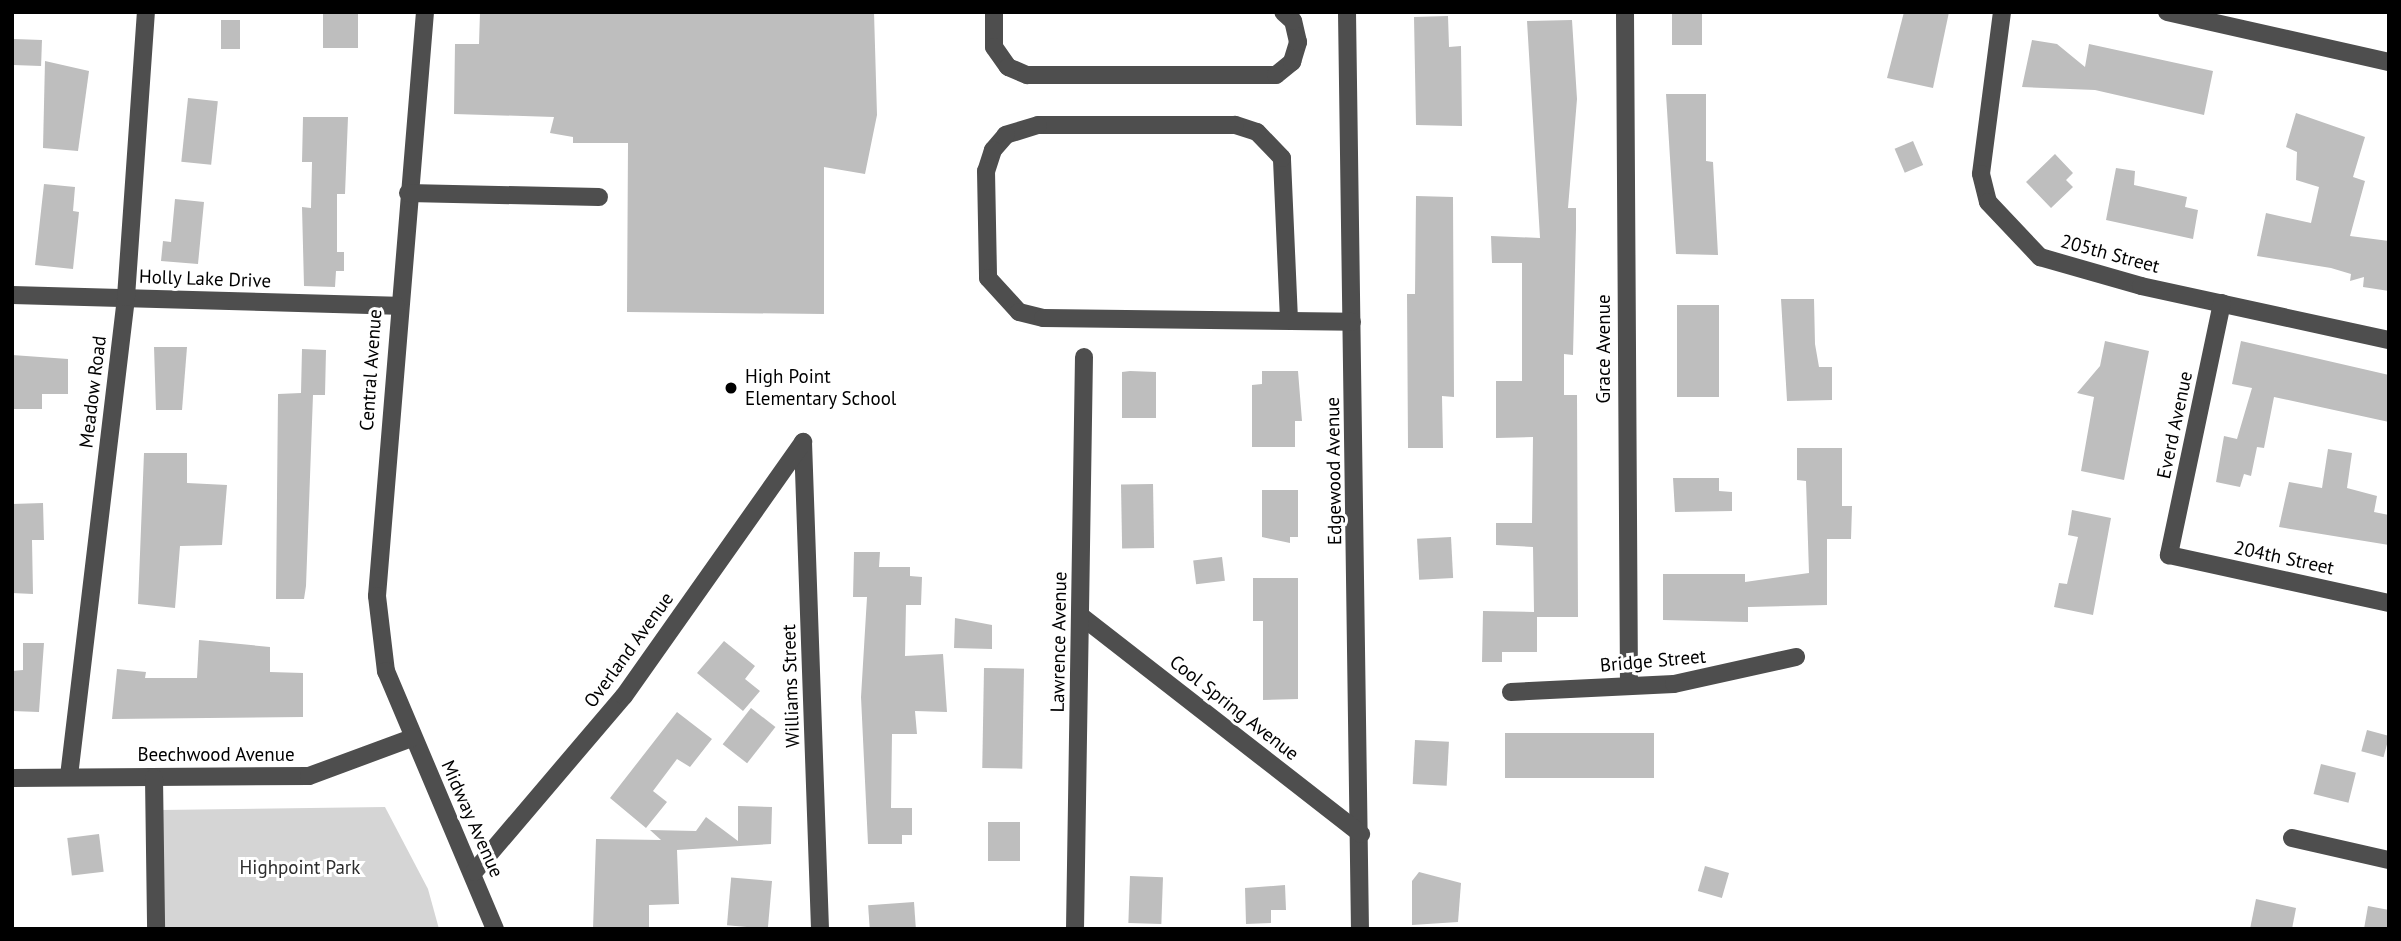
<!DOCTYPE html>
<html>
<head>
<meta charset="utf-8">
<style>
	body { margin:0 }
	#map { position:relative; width:2401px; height:941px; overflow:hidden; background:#fff; font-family:"PT Sans",sans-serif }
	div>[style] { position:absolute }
	.green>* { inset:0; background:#d5d5d5 }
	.building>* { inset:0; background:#bebebe; transform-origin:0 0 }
	.minor>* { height:18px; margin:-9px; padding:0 9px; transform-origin:9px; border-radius:9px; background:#4e4e4e }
	.dots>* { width:19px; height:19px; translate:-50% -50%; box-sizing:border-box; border:4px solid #fff; border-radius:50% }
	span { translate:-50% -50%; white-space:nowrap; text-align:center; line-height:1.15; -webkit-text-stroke:6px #fff; paint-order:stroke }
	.street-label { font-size:19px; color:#000 }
	.poi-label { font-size:19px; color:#000 }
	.left { translate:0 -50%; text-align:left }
	.park-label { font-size:19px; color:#2c2c2c }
	.frame { position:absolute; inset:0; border:14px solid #000; pointer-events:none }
</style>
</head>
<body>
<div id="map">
	<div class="green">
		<div style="clip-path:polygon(385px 807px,428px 889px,439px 929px,162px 929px,161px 810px)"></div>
	</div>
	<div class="building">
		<div style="left:323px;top:12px;width:35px;height:36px"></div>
		<div style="clip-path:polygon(480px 12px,874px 12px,877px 115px,865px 174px,824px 167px,824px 314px,627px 312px,628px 143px,573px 143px,573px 137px,550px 133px,554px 117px,454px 114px,455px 44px,479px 44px)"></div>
		<div style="left:1672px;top:12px;width:30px;height:33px"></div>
		<div style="clip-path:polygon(1904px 12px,1949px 12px,1933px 88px,1887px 78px)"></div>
		<div style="clip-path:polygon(1448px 16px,1449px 47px,1461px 46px,1462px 126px,1416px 125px,1414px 17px)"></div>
		<div style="left:221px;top:20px;width:19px;height:29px"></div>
		<div style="clip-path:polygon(1572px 20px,1577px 99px,1568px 208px,1576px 208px,1576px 229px,1573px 355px,1564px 354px,1564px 395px,1577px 395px,1578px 617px,1537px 617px,1537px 652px,1502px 652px,1502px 662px,1482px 662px,1483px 611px,1534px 612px,1533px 547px,1496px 545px,1496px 523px,1532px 523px,1533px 437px,1496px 438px,1496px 381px,1522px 381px,1522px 263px,1492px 263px,1491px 236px,1540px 238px,1527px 21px)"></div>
		<div style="left:14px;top:39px;width:28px;height:26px;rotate:2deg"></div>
		<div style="clip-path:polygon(2032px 40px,2057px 44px,2085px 67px,2089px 44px,2213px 71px,2204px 115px,2095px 90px,2022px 87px)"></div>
		<div style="clip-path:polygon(45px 61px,89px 71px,78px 151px,43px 148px)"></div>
		<div style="clip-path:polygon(1666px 94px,1706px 94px,1706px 161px,1713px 162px,1718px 255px,1676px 254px)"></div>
		<div style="left:188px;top:98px;width:30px;height:64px;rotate:6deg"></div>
		<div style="clip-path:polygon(2296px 113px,2365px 137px,2353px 177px,2365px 181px,2350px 236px,2389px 241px,2389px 291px,2363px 287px,2364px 277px,2350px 281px,2351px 274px,2331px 268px,2257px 256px,2266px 213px,2311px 223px,2319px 187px,2296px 180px,2297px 152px,2286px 147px)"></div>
		<div style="clip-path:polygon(303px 117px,348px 117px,345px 194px,337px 194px,337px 252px,344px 252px,344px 271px,336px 271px,335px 287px,304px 286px,302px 207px,311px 208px,312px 162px,302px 162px)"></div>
		<div style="left:1913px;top:141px;width:26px;height:20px;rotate:67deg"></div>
		<div style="clip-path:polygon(2055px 154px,2073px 173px,2066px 180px,2073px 187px,2051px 208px,2026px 182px)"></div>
		<div style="clip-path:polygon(2116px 168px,2135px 171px,2134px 185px,2187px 197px,2185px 207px,2198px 210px,2193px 239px,2106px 220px)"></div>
		<div style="clip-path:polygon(44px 184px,75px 187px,73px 211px,79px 212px,73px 269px,35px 265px)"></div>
		<div style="clip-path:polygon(1416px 196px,1453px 197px,1454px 397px,1442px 396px,1443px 448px,1408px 448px,1407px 294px,1415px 294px)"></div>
		<div style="clip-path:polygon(175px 199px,204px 202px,198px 264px,161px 261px,163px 241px,171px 242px)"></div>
		<div style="clip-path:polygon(1781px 299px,1814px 299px,1815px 344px,1819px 367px,1832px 367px,1832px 400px,1787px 401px)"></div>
		<div style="left:1719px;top:305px;width:92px;height:42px;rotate:90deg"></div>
		<div style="clip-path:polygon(2105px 341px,2149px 351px,2124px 480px,2081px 471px,2094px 397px,2077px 393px,2100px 366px)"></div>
		<div style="clip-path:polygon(2241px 341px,2389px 375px,2389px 422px,2274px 397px,2264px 448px,2257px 447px,2251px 476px,2244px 474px,2240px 487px,2216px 482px,2224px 436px,2237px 439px,2252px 388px,2232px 384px)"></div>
		<div style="clip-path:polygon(154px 347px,187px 347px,182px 410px,156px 410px)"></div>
		<div style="clip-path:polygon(302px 349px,326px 350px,325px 395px,313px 395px,306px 586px,304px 599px,276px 599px,278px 394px,301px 393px)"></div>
		<div style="clip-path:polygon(12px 355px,68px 359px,68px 394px,42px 394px,42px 409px,12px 409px)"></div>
		<div style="clip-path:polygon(1130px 371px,1156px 372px,1156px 418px,1122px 418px,1122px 372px)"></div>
		<div style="clip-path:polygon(1262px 371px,1298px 371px,1302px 421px,1295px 421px,1295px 447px,1252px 447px,1252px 385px,1262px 384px)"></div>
		<div style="clip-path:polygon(1797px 448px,1842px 448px,1842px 506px,1852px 506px,1851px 539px,1827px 539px,1827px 605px,1748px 607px,1748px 622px,1663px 620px,1663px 574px,1745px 574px,1745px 582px,1809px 573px,1806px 481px,1797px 480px)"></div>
		<div style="clip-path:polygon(2328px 449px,2352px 453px,2347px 488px,2377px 496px,2374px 512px,2389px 515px,2389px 545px,2279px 527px,2289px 482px,2322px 488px)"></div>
		<div style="clip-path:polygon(144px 453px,187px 453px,187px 483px,227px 485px,222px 545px,180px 546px,175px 608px,138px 604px)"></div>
		<div style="clip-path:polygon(1673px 478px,1719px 478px,1719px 491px,1732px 492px,1732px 511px,1675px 512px)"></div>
		<div style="left:1153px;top:484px;width:64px;height:32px;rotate:89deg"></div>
		<div style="clip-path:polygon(1262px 490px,1298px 490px,1298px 537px,1290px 537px,1290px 543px,1262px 537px)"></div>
		<div style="clip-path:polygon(43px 503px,44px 540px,32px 540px,33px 594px,12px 593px,12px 504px)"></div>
		<div style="clip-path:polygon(2072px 510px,2111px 518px,2093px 615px,2054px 607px,2059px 583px,2067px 584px,2078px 537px,2068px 535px)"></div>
		<div style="left:1451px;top:537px;width:41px;height:34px;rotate:87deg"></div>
		<div style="clip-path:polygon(854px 552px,880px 552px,879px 567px,910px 567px,910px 576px,922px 577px,921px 605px,906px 605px,905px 656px,943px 654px,947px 712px,915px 711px,917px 734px,892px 734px,891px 808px,912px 808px,912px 835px,902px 835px,902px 844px,868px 844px,861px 697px,867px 597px,853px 597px)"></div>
		<div style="left:1222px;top:557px;width:24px;height:29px;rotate:83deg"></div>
		<div style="clip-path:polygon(1253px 578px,1298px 578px,1298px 699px,1263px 700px,1263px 621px,1253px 621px)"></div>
		<div style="clip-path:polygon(955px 618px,992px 625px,992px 649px,954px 648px)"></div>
		<div style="clip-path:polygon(199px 640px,270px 647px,270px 672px,303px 673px,303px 717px,112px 719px,117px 669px,146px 672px,145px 678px,197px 678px)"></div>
		<div style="clip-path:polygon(724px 641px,755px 666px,745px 679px,760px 691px,743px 711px,697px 673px)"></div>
		<div style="clip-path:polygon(23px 643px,44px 643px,39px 712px,12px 711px,12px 671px,23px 670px)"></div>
		<div style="left:984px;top:668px;width:40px;height:100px;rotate:1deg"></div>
		<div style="left:751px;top:708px;width:31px;height:46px;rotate:38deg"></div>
		<div style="clip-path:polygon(677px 712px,712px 739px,690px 767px,677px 759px,653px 791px,667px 802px,646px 828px,610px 798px)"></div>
		<div style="left:2367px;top:730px;width:23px;height:22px;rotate:15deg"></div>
		<div style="left:1505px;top:733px;width:149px;height:45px"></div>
		<div style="left:1415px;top:740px;width:34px;height:44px;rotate:3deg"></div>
		<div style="left:2321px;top:764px;width:36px;height:31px;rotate:14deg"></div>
		<div style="clip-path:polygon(738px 806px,772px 807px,771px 844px,677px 850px,679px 904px,649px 905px,649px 929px,593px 929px,596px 839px,661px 840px,650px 830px,696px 831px,706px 817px,738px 841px)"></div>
		<div style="left:988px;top:822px;width:32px;height:39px"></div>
		<div style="left:99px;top:834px;width:38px;height:32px;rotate:83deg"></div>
		<div style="left:1705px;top:866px;width:25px;height:26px;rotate:16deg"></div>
		<div style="clip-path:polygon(1419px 872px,1461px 883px,1458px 922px,1412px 925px,1412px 881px)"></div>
		<div style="left:1130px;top:876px;width:33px;height:47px;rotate:2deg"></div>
		<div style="left:772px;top:881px;width:48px;height:41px;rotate:95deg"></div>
		<div style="clip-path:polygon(1285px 885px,1286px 910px,1271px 910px,1271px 923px,1246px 924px,1245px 888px)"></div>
		<div style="clip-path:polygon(2256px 899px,2296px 908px,2292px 929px,2250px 929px)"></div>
		<div style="left:914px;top:902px;width:27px;height:46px;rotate:86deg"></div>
		<div style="clip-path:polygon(2368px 906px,2389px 910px,2389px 929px,2364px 929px)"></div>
	</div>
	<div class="minor">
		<div style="left:425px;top:12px;width:586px;rotate:94.7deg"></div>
		<div style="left:377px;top:596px;width:76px;rotate:83.2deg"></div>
		<div style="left:386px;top:671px;width:280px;rotate:67.1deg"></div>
		<div style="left:994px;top:12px;width:35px;rotate:90deg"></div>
		<div style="left:994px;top:47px;width:24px;rotate:55deg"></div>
		<div style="left:1008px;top:67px;width:21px;rotate:23deg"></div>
		<div style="left:1027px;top:75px;width:249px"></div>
		<div style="left:1276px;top:75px;width:21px;rotate:-39deg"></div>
		<div style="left:1292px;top:62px;width:21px;rotate:-73deg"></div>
		<div style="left:1298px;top:42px;width:22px;rotate:-103deg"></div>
		<div style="left:1293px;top:21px;width:13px;rotate:-138deg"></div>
		<div style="left:1347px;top:12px;width:917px;rotate:89.19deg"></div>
		<div style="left:1625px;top:12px;width:672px;rotate:89.66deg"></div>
		<div style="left:2002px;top:12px;width:163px;rotate:97.4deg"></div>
		<div style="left:1981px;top:174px;width:29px;rotate:76deg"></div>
		<div style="left:1988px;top:202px;width:76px;rotate:46.6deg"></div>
		<div style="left:2040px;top:257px;width:105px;rotate:16deg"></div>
		<div style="left:2141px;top:286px;width:254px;rotate:12.3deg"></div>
		<div style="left:2167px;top:12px;width:228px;rotate:12.7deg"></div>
		<div style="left:408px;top:193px;width:191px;rotate:1.2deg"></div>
		<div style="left:12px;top:295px;width:384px;rotate:1.6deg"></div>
		<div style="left:2222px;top:303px;width:258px;rotate:101.9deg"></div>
		<div style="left:2169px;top:555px;width:225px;rotate:12.3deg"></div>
		<div style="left:1289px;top:320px;width:162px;rotate:-92.5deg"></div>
		<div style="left:1282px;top:158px;width:36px;rotate:-134deg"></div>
		<div style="left:1257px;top:132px;width:23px;rotate:-162deg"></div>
		<div style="left:1235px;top:125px;width:197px;rotate:180deg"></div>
		<div style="left:1038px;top:125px;width:34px;rotate:163deg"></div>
		<div style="left:1006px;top:135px;width:20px;rotate:131deg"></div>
		<div style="left:993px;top:150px;width:22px;rotate:108deg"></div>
		<div style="left:986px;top:171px;width:107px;rotate:88.9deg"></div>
		<div style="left:988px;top:278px;width:46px;rotate:47.6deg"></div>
		<div style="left:1019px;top:312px;width:25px;rotate:14deg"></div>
		<div style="left:1043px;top:318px;width:309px;rotate:0.7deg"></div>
		<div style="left:803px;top:442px;width:487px;rotate:88deg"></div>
		<div style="left:1081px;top:616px;width:355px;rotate:37.9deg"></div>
		<div style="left:1511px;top:692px;width:163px;rotate:-2.8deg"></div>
		<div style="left:1674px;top:684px;width:125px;rotate:-12.5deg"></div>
		<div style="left:69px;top:776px;width:482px;rotate:-83.2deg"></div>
		<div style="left:126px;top:297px;width:286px;rotate:-86deg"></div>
		<div style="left:12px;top:778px;width:297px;rotate:-0.4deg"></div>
		<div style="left:309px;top:776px;width:110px;rotate:-20.3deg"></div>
		<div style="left:154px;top:778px;width:151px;rotate:89.2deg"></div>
		<div style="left:2292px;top:838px;width:99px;rotate:12.8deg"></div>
		<div style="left:474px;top:872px;width:231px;rotate:-49.6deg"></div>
		<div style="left:624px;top:696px;width:311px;rotate:-54.8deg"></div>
		<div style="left:1075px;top:929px;width:572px;rotate:-89.1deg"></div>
	</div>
	<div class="dots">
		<div style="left:731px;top:388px;background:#000"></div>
	</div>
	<div class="street-label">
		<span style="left:2110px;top:254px;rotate:15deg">205th Street</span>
		<span style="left:205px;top:279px;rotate:2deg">Holly Lake Drive</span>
		<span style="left:1604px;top:349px;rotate:-90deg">Grace Avenue</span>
		<span style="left:371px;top:370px;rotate:-86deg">Central Avenue</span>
		<span style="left:93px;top:392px;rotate:-83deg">Meadow Road</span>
		<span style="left:2175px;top:425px;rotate:-78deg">Everd Avenue</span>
		<span style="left:1334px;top:471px;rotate:-91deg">Edgewood Avenue</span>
		<span style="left:2284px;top:558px;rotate:12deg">204th Street</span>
		<span style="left:1059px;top:642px;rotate:-89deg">Lawrence Avenue</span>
		<span style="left:629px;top:650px;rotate:-54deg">Overland Avenue</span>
		<span style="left:1653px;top:661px;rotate:-5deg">Bridge Street</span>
		<span style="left:791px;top:686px;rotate:-92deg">Williams Street</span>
		<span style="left:1234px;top:708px;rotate:38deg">Cool Spring Avenue</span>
		<span style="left:216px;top:755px">Beechwood Avenue</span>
		<span style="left:472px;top:819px;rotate:66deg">Midway Avenue</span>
	</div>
	<div class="poi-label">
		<span class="left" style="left:745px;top:388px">High Point<br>Elementary School</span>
	</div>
	<div class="park-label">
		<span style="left:300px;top:868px">Highpoint Park</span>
	</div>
	<div class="frame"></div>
</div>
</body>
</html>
